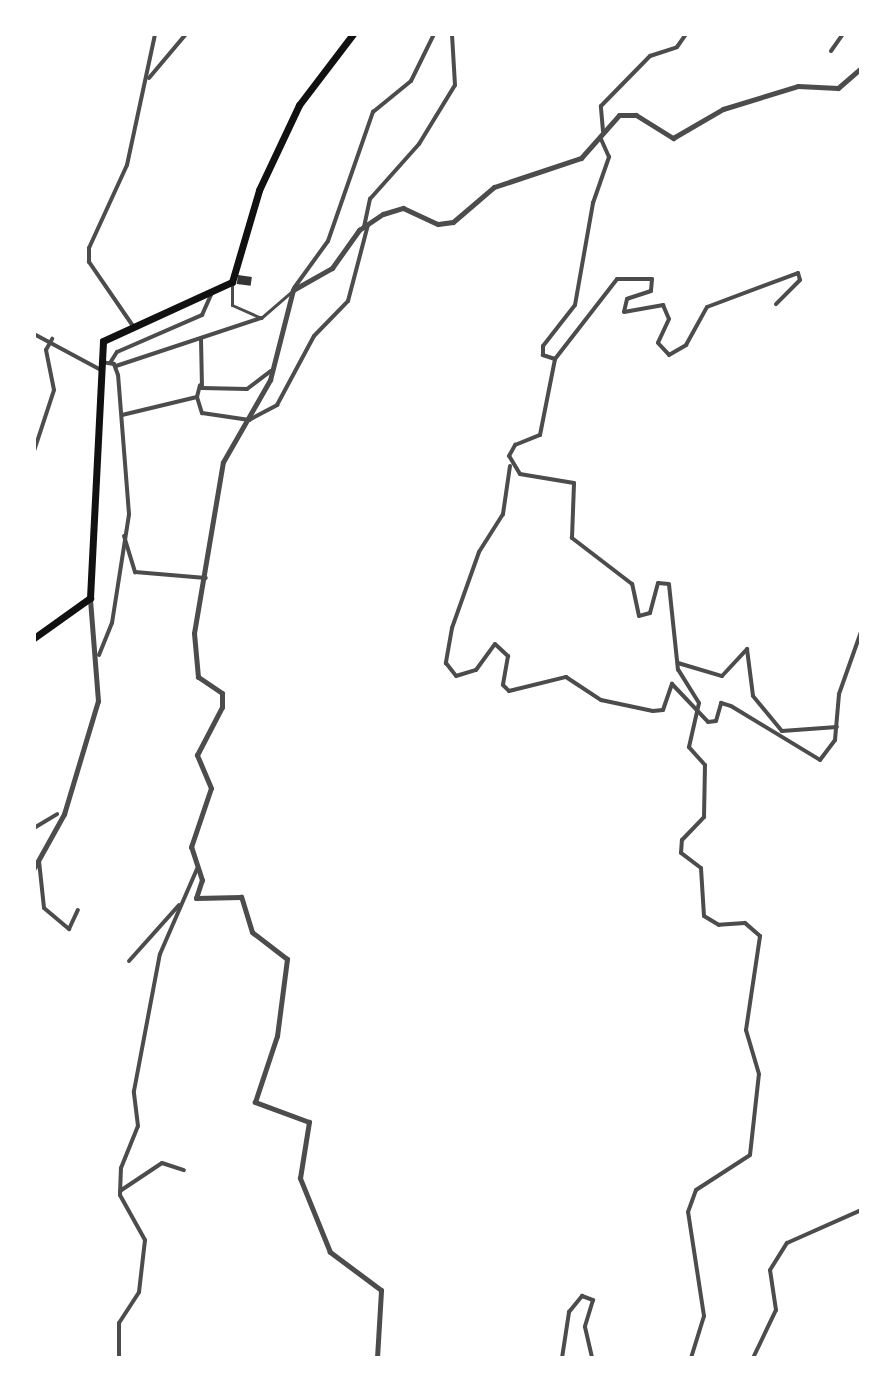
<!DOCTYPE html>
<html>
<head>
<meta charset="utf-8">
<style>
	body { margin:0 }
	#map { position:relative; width:895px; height:1392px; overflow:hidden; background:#fff; font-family:Signika,sans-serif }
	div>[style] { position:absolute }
	.building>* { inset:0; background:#353535; transform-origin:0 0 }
	.pedestrian>* { height:3px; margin:-1.5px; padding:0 1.5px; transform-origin:1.5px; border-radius:1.5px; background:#4c4c4c }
	.minor>* { height:4px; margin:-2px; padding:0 2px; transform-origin:2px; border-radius:2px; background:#4c4c4c }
	.tertiary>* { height:5px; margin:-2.5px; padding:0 2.5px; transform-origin:2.5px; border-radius:2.5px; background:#4c4c4c }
	.primary>* { height:7px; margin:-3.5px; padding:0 3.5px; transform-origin:3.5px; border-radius:3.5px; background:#111 }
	span { translate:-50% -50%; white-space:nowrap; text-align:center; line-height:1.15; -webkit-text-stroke:8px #fff; paint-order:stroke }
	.frame { position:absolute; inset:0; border:36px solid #fff; pointer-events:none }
</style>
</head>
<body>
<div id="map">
	<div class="building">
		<div style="left:238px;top:275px;width:14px;height:9px;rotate:8deg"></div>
	</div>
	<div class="pedestrian">
		<div style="left:232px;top:286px;width:19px;rotate:90deg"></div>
		<div style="left:232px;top:305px;width:32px;rotate:24deg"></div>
		<div style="left:261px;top:318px;width:40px;rotate:-41deg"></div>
	</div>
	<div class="minor">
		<div style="left:831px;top:51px;width:21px;rotate:-55deg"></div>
		<div style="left:149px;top:78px;width:57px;rotate:-49.9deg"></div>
		<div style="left:603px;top:131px;width:25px;rotate:-95deg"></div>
		<div style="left:601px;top:106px;width:70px;rotate:-45.6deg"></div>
		<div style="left:650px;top:56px;width:28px;rotate:-18deg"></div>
		<div style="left:677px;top:47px;width:16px;rotate:-55deg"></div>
		<div style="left:364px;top:227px;width:29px;rotate:-78deg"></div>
		<div style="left:370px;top:199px;width:74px;rotate:-48.3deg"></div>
		<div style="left:419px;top:144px;width:69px;rotate:-58.6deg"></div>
		<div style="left:455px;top:85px;width:51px;rotate:-93.4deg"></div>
		<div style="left:294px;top:288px;width:58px;rotate:-54.1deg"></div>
		<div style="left:328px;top:241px;width:137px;rotate:-70.8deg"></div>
		<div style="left:373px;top:112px;width:49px;rotate:-39.2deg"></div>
		<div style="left:411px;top:81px;width:52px;rotate:-63.9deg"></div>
		<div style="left:133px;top:326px;width:78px;rotate:-124.5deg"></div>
		<div style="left:89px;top:262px;width:14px;rotate:-90deg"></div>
		<div style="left:89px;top:248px;width:91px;rotate:-65.4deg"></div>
		<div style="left:127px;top:165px;width:134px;rotate:-77.9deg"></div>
		<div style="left:34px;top:334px;width:76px;rotate:28.2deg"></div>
		<div style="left:201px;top:339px;width:49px;rotate:88.8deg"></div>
		<div style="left:202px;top:388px;width:45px;rotate:1.3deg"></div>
		<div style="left:247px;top:389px;width:30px;rotate:-37deg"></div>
		<div style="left:555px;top:359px;width:13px;rotate:-162deg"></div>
		<div style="left:543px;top:355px;width:9px;rotate:-90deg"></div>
		<div style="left:543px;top:346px;width:52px;rotate:-52deg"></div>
		<div style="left:575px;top:305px;width:104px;rotate:-80deg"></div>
		<div style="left:593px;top:203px;width:49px;rotate:-70.8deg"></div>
		<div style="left:609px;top:157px;width:20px;rotate:-114deg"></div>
		<div style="left:110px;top:363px;width:13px;rotate:-58deg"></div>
		<div style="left:117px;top:352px;width:93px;rotate:-23.5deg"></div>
		<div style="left:202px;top:315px;width:24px;rotate:-66deg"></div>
		<div style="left:116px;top:366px;width:153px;rotate:-18.3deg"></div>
		<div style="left:197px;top:397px;width:17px;rotate:73deg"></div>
		<div style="left:202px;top:413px;width:48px;rotate:8.5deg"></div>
		<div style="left:249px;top:420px;width:32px;rotate:-28deg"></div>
		<div style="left:277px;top:405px;width:78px;rotate:-61.8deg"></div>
		<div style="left:314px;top:336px;width:49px;rotate:-45.8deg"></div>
		<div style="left:348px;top:301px;width:79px;rotate:-75.3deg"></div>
		<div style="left:122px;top:415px;width:77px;rotate:-13.5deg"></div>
		<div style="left:197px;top:397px;width:12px;rotate:-76deg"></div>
		<div style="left:34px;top:451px;width:64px;rotate:-71.8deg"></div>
		<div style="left:54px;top:390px;width:41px;rotate:-101.3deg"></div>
		<div style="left:46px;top:350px;width:13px;rotate:-61deg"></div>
		<div style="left:510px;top:466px;width:49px;rotate:98.3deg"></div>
		<div style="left:503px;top:514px;width:45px;rotate:122.3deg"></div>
		<div style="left:479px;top:552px;width:81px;rotate:109.6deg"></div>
		<div style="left:452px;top:628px;width:36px;rotate:100deg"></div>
		<div style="left:446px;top:663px;width:16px;rotate:52deg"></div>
		<div style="left:456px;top:676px;width:21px;rotate:-17deg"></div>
		<div style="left:476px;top:670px;width:32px;rotate:-54deg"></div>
		<div style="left:495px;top:644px;width:18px;rotate:43deg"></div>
		<div style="left:508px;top:656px;width:29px;rotate:100deg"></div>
		<div style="left:503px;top:685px;width:8px;rotate:45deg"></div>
		<div style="left:509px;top:691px;width:59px;rotate:-13.8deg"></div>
		<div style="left:566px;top:677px;width:42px;rotate:33.3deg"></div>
		<div style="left:601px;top:700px;width:53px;rotate:11.9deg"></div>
		<div style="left:653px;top:711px;width:10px;rotate:-6deg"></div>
		<div style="left:663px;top:710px;width:28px;rotate:-71deg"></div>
		<div style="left:672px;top:684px;width:52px;rotate:46.5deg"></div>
		<div style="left:708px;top:722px;width:8px;rotate:-7deg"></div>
		<div style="left:716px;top:721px;width:19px;rotate:-74deg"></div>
		<div style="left:721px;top:703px;width:10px;rotate:17deg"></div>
		<div style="left:731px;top:706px;width:104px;rotate:31.2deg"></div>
		<div style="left:820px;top:760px;width:25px;rotate:-53deg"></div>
		<div style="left:835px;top:740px;width:46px;rotate:-85deg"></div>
		<div style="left:839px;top:694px;width:66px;rotate:-70.5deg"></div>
		<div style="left:124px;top:536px;width:38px;rotate:73deg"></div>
		<div style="left:135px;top:572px;width:71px;rotate:4.8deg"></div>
		<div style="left:99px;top:655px;width:35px;rotate:-68deg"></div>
		<div style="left:112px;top:623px;width:110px;rotate:-81.1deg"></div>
		<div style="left:129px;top:514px;width:139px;rotate:-94.5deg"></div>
		<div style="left:118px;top:375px;width:12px;rotate:-110deg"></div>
		<div style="left:114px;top:364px;width:12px;rotate:-171deg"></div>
		<div style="left:678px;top:663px;width:46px;rotate:16.5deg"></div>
		<div style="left:722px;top:676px;width:37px;rotate:-47deg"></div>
		<div style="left:747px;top:649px;width:47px;rotate:82.7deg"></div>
		<div style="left:753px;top:696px;width:45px;rotate:50.4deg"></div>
		<div style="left:782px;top:731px;width:55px;rotate:-4.2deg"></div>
		<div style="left:34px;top:828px;width:27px;rotate:-31deg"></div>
		<div style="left:39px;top:861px;width:47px;rotate:83.9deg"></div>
		<div style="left:44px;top:908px;width:33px;rotate:40deg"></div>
		<div style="left:69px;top:929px;width:21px;rotate:-65deg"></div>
		<div style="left:129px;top:961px;width:75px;rotate:-48.2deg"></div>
		<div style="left:120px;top:1191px;width:50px;rotate:-33.7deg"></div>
		<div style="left:162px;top:1163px;width:23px;rotate:18deg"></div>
		<div style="left:119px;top:1358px;width:35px;rotate:-90deg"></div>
		<div style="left:119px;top:1323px;width:37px;rotate:-57deg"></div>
		<div style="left:139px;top:1292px;width:52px;rotate:-83.4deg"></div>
		<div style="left:145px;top:1240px;width:51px;rotate:-119.1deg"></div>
		<div style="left:120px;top:1195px;width:27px;rotate:-88deg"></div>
		<div style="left:121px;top:1168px;width:45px;rotate:-68deg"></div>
		<div style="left:138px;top:1126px;width:35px;rotate:-97deg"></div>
		<div style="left:134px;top:1091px;width:139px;rotate:-79.3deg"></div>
		<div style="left:160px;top:954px;width:93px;rotate:-66.5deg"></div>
		<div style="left:562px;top:1358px;width:47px;rotate:-81.3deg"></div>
		<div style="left:569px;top:1312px;width:21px;rotate:-51deg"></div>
		<div style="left:582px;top:1296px;width:12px;rotate:20deg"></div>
		<div style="left:593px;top:1300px;width:28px;rotate:107deg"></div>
		<div style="left:585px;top:1327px;width:32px;rotate:77deg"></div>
		<div style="left:691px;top:1358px;width:44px;rotate:-72.8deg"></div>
		<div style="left:704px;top:1316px;width:105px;rotate:-98.7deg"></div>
		<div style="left:688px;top:1212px;width:23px;rotate:-70deg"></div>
		<div style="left:696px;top:1190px;width:64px;rotate:-32.9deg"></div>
		<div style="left:750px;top:1155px;width:81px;rotate:-83.7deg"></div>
		<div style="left:759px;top:1074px;width:46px;rotate:-106.5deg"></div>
		<div style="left:746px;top:1030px;width:95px;rotate:-81.5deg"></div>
		<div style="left:760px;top:936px;width:20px;rotate:-139deg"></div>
		<div style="left:745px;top:923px;width:26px;rotate:176deg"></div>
		<div style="left:719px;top:925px;width:17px;rotate:-149deg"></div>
		<div style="left:704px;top:916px;width:48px;rotate:-93.6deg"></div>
		<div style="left:701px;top:868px;width:25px;rotate:-143deg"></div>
		<div style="left:681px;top:853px;width:13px;rotate:-86deg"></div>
		<div style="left:682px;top:840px;width:32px;rotate:-46deg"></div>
		<div style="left:704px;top:817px;width:52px;rotate:-88.9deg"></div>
		<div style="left:705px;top:765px;width:24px;rotate:-132deg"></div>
		<div style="left:689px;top:747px;width:45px;rotate:-77.2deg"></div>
		<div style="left:699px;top:703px;width:39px;rotate:-122deg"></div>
		<div style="left:678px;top:670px;width:86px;rotate:-96deg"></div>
		<div style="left:669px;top:584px;width:11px;rotate:-175deg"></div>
		<div style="left:658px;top:583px;width:31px;rotate:105deg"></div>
		<div style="left:650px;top:613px;width:11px;rotate:165deg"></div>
		<div style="left:639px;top:616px;width:33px;rotate:-102deg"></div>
		<div style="left:632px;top:584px;width:76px;rotate:-142.5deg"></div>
		<div style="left:572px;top:538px;width:55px;rotate:-87.9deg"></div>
		<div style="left:574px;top:483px;width:55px;rotate:-170.5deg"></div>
		<div style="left:520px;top:474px;width:21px;rotate:-121deg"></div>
		<div style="left:509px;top:456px;width:13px;rotate:-61deg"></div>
		<div style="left:515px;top:445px;width:27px;rotate:-22deg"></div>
		<div style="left:540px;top:435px;width:77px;rotate:-78.8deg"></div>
		<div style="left:555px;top:359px;width:101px;rotate:-52.2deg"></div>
		<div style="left:617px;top:279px;width:35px"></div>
		<div style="left:652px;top:279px;width:12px;rotate:95deg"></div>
		<div style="left:651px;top:291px;width:25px;rotate:162deg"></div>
		<div style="left:627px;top:299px;width:13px;rotate:103deg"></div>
		<div style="left:624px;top:312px;width:40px;rotate:-10deg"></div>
		<div style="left:663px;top:305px;width:15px;rotate:67deg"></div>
		<div style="left:669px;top:319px;width:26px;rotate:115deg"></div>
		<div style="left:658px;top:343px;width:16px;rotate:47deg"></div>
		<div style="left:669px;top:355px;width:20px;rotate:-30deg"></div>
		<div style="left:686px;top:345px;width:43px;rotate:-61.1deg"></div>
		<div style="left:707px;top:307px;width:97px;rotate:-20.5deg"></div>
		<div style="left:798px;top:273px;width:7px;rotate:74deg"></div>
		<div style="left:800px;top:280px;width:34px;rotate:135deg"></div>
		<div style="left:753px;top:1358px;width:53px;rotate:-64.4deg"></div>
		<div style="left:776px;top:1310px;width:40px;rotate:-98.5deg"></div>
		<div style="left:770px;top:1270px;width:32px;rotate:-58deg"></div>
		<div style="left:787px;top:1243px;width:81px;rotate:-24deg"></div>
	</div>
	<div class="tertiary">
		<div style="left:34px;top:868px;width:62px;rotate:-60.9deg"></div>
		<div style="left:64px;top:814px;width:118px;rotate:-73.3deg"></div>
		<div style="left:98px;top:701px;width:102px;rotate:-94.5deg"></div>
		<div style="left:377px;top:1358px;width:68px;rotate:-86.6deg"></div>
		<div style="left:381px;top:1290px;width:64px;rotate:-143.3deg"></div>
		<div style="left:330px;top:1252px;width:80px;rotate:-112.1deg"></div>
		<div style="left:300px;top:1178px;width:57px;rotate:-80.9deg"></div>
		<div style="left:309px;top:1122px;width:58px;rotate:-159.7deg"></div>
		<div style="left:255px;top:1102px;width:70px;rotate:-71.6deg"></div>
		<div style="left:277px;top:1036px;width:78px;rotate:-82.6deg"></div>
		<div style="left:287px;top:959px;width:44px;rotate:-142.4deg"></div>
		<div style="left:252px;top:932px;width:37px;rotate:-107deg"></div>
		<div style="left:241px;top:897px;width:45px;rotate:178.7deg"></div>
		<div style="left:196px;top:898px;width:19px;rotate:-72deg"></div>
		<div style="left:202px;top:880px;width:35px;rotate:-108deg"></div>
		<div style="left:191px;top:847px;width:62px;rotate:-71.3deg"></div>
		<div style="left:211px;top:788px;width:36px;rotate:-113deg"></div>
		<div style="left:197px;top:755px;width:54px;rotate:-62.5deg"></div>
		<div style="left:222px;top:707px;width:14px;rotate:-90deg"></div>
		<div style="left:222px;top:693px;width:29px;rotate:-146deg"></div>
		<div style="left:198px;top:677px;width:44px;rotate:-95.2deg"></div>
		<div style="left:194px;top:633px;width:173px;rotate:-80.4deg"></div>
		<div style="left:223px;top:462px;width:95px;rotate:-60.2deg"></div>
		<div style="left:270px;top:380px;width:93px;rotate:-75.7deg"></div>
		<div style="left:293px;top:290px;width:45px;rotate:-29.4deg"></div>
		<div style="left:332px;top:268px;width:47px;rotate:-54.6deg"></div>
		<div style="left:359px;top:230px;width:29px;rotate:-34deg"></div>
		<div style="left:383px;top:214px;width:21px;rotate:-17deg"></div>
		<div style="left:403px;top:208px;width:38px;rotate:25deg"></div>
		<div style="left:438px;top:224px;width:15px;rotate:-8deg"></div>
		<div style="left:453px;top:222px;width:54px;rotate:-40.5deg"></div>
		<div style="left:494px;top:187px;width:92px;rotate:-18.4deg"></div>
		<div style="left:581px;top:158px;width:57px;rotate:-48.5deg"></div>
		<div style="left:619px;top:115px;width:17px"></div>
		<div style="left:636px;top:115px;width:44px;rotate:31.9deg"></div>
		<div style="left:673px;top:138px;width:58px;rotate:-30.1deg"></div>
		<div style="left:723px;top:109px;width:78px;rotate:-17deg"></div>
		<div style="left:798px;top:86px;width:40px;rotate:2.9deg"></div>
		<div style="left:838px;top:88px;width:30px;rotate:-41deg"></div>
	</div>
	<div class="primary">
		<div style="left:34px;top:638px;width:69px;rotate:-35.5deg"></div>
		<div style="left:90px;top:598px;width:257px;rotate:-87.1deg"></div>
		<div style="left:103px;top:341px;width:142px;rotate:-24.6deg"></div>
		<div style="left:232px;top:282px;width:96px;rotate:-73.6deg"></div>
		<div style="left:259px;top:190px;width:94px;rotate:-64.8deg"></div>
		<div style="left:299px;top:105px;width:89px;rotate:-52.7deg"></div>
	</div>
	<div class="frame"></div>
</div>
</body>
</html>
